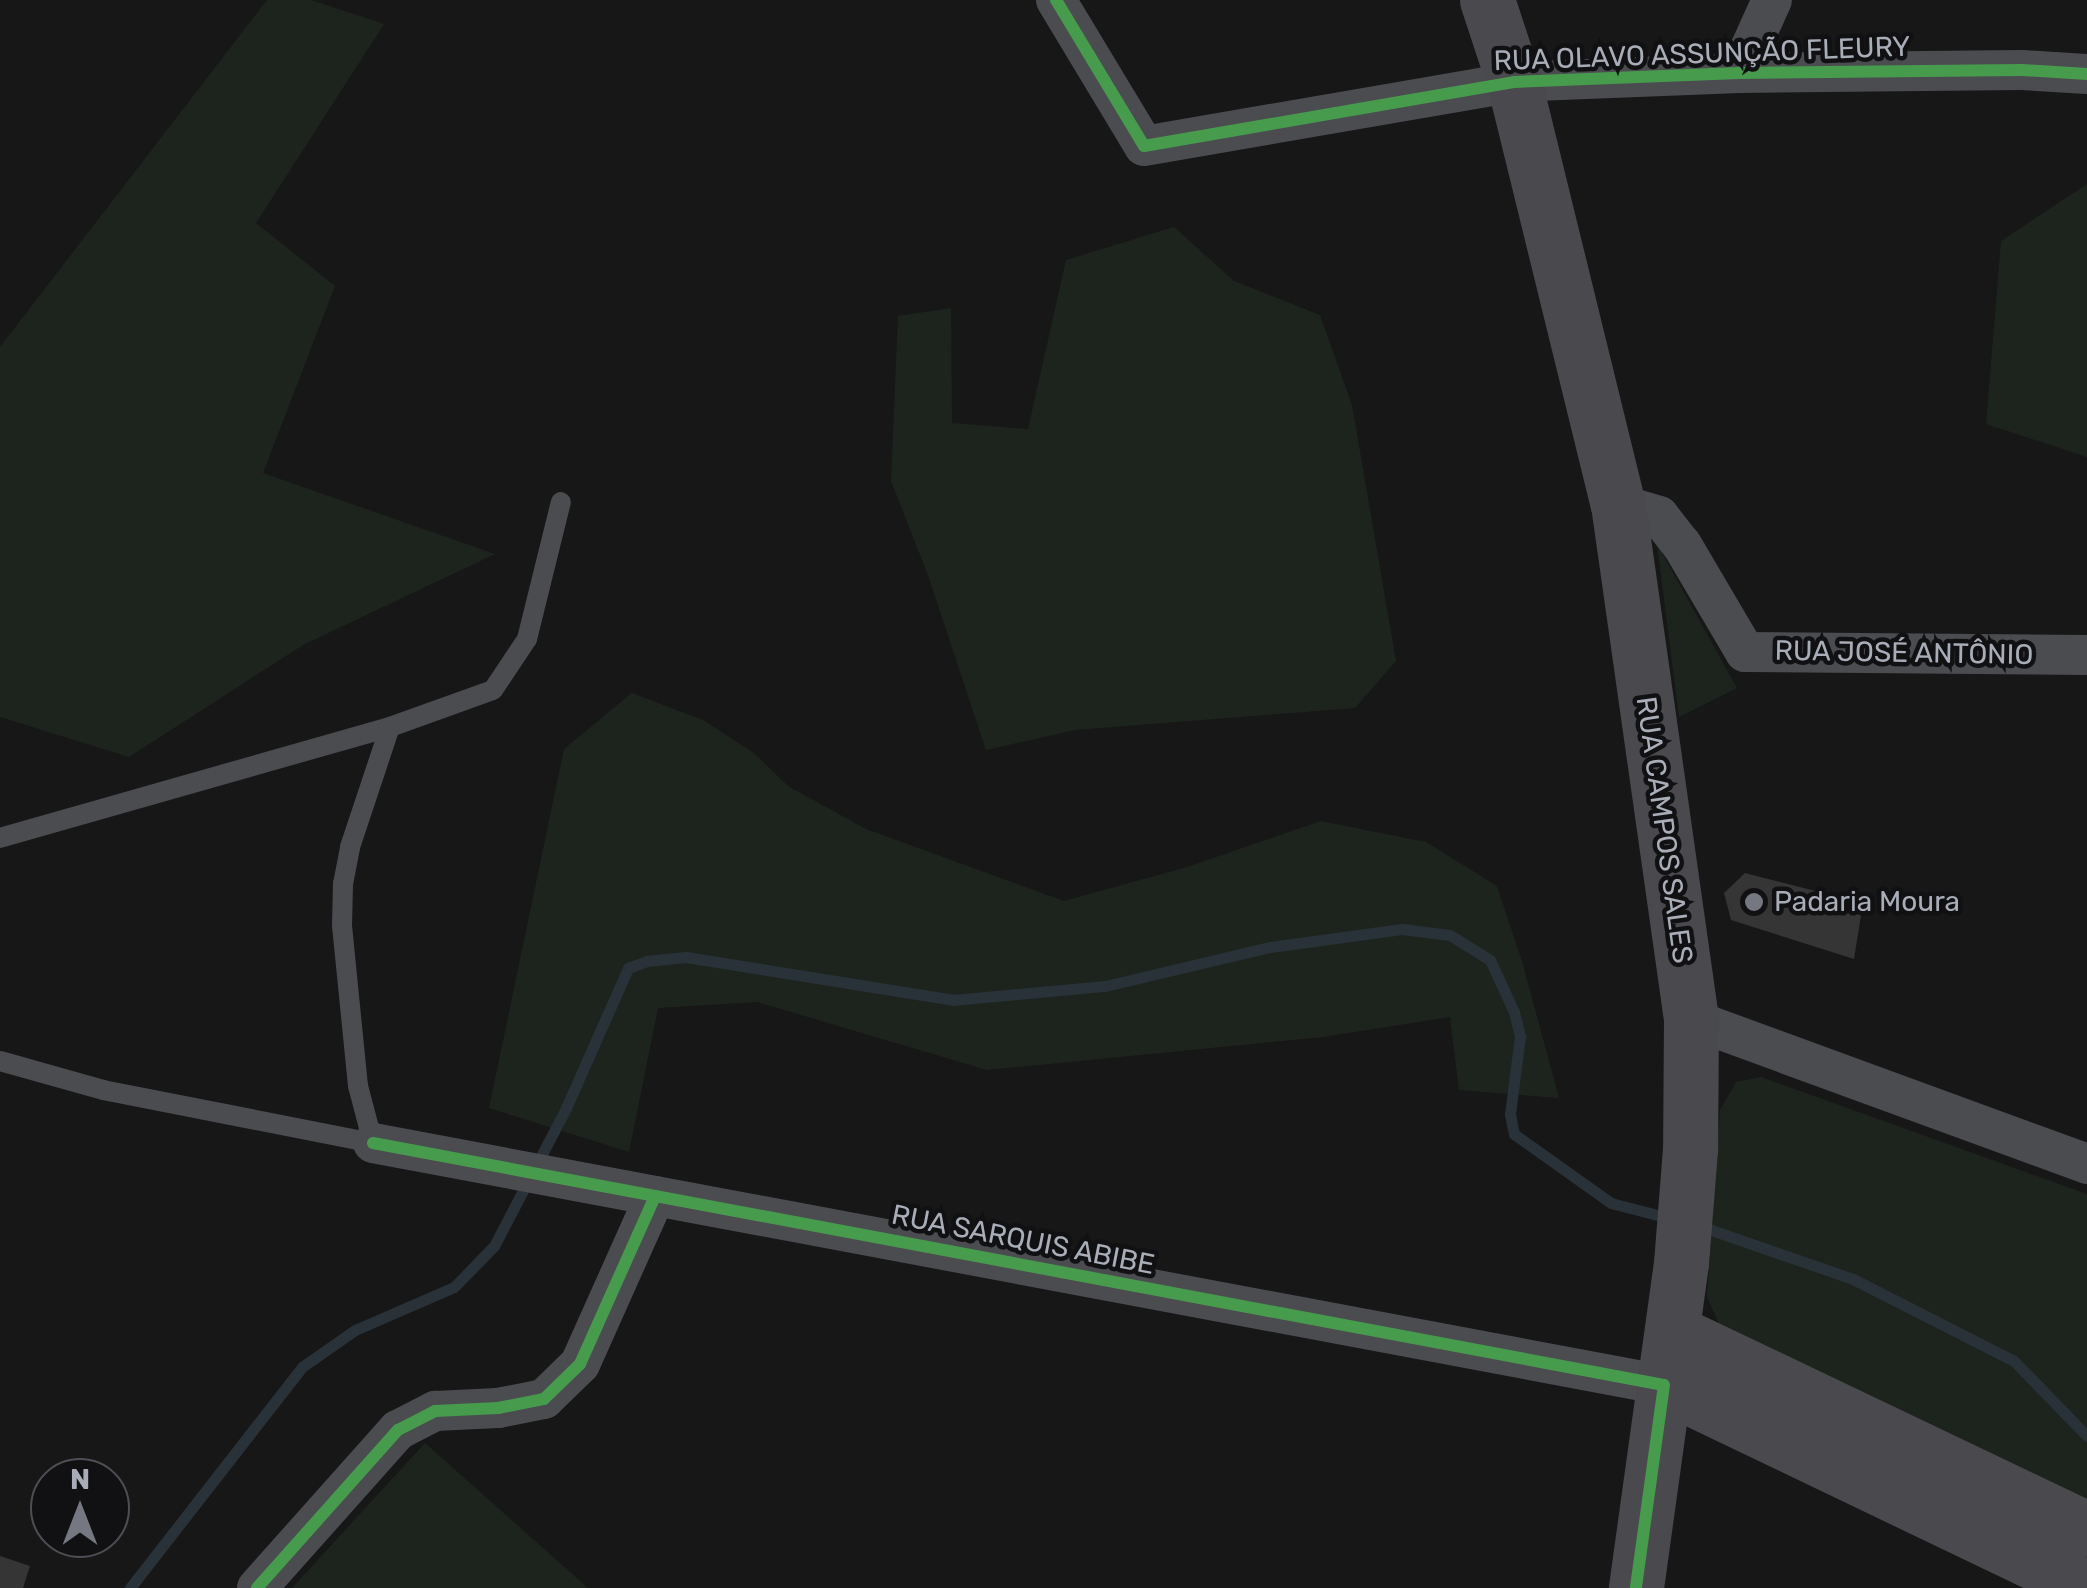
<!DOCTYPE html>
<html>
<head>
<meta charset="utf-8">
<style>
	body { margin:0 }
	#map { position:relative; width:2087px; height:1588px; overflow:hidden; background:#171717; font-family:Rubik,sans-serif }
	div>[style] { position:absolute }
	.green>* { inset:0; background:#1d241e }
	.stream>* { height:11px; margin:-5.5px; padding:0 5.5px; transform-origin:5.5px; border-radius:5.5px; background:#2a3239 }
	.building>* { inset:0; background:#353536 }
	.lane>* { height:20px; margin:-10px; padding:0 10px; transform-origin:10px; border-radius:10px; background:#4b4c50 }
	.street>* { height:40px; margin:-20px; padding:0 20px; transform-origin:20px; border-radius:20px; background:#4b4c50 }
	.secondary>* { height:55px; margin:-27.5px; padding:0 27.5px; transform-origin:27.5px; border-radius:27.5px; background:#4a4a4e }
	.cycleway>* { height:12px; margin:-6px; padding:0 6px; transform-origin:6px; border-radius:6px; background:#469c4c }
	.dots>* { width:28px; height:28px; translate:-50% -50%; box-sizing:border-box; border:5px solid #111113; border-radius:50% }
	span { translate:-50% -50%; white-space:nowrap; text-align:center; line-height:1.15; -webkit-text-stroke:9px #111113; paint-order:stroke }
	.street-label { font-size:28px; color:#a8adb8 }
	.poi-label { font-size:28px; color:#a8adb8 }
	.left { translate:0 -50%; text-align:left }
	.north { position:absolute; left:30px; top:1458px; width:100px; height:100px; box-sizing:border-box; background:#111113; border:2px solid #4d4f55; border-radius:50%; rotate:0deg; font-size:28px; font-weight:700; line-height:40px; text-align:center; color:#a8adb8 }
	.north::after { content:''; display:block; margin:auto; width:35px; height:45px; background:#757880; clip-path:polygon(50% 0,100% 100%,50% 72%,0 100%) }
</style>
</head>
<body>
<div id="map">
	<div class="green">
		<div style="clip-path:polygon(267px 0,311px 0,384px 24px,256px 223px,335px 286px,263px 473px,495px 554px,303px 645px,129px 757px,0 717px,0 347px)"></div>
		<div style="clip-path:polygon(2087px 184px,2087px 457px,1986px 424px,2001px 241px)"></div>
		<div style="clip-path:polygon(1174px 227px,1234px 281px,1320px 315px,1352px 405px,1396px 661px,1355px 708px,1075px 730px,986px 750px,928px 575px,891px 481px,898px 316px,951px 308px,952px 423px,1028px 429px,1066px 260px)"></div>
		<div style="clip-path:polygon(1657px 544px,1737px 688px,1679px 717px)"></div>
		<div style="clip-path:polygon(632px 693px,703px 720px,754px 753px,788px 786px,866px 829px,1064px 901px,1187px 867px,1321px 821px,1426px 842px,1497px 886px,1522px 961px,1559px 1098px,1459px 1090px,1450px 1017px,1323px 1037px,987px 1070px,757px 1002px,658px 1008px,629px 1152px,489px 1108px,564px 749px)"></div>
		<div style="clip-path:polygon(1761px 1077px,2087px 1194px,2087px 1514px,1720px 1326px,1707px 1297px,1720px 1110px,1736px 1082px)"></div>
		<div style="clip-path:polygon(425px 1443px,588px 1588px,292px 1588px)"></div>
	</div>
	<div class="stream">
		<div style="left:1697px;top:1225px;width:165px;rotate:19.1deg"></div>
		<div style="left:1853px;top:1279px;width:181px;rotate:27deg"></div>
		<div style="left:2014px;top:1361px;width:105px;rotate:45.8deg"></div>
		<div style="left:130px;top:1588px;width:280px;rotate:-52.1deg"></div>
		<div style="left:302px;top:1367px;width:65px;rotate:-34.9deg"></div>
		<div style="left:355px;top:1330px;width:108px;rotate:-23.5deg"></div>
		<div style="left:454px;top:1287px;width:57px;rotate:-45.7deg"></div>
		<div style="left:494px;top:1246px;width:156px;rotate:-62.4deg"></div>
		<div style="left:566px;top:1108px;width:153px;rotate:-66.1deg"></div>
		<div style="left:628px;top:968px;width:20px;rotate:-20deg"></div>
		<div style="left:647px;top:961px;width:39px;rotate:-6deg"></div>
		<div style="left:686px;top:957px;width:270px;rotate:9.1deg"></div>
		<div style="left:953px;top:1000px;width:153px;rotate:-5.3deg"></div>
		<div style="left:1105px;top:986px;width:170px;rotate:-13.3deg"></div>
		<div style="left:1270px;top:947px;width:133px;rotate:-7.8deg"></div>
		<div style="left:1402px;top:929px;width:48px;rotate:7.1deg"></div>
		<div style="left:1450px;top:935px;width:47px;rotate:32deg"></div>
		<div style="left:1490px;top:960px;width:57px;rotate:65.2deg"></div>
		<div style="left:1514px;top:1012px;width:25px;rotate:76deg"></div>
		<div style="left:1520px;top:1036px;width:79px;rotate:97.3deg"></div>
		<div style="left:1510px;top:1114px;width:20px;rotate:79deg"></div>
		<div style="left:1514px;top:1134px;width:119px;rotate:35.4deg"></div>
		<div style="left:1611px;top:1203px;width:60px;rotate:14.5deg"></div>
	</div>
	<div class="building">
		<div style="clip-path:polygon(1745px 873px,1863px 903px,1854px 959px,1731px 920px,1724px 893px)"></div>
		<div style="clip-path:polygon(0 1556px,30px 1566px,23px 1588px,0 1588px)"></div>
	</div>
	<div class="lane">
		<div style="left:0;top:838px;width:405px;rotate:-15.9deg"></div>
		<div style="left:390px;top:727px;width:109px;rotate:-19.8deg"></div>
		<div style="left:493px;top:690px;width:61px;rotate:-56.3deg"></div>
		<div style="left:527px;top:639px;width:141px;rotate:-76.1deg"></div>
		<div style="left:0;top:1061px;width:107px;rotate:15.7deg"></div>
		<div style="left:103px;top:1090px;width:275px;rotate:11.1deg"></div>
		<div style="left:373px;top:1143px;width:59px;rotate:-104.7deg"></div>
		<div style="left:358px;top:1086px;width:162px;rotate:-95.7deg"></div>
		<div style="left:342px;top:925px;width:41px;rotate:-88.6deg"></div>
		<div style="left:343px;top:884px;width:38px;rotate:-79deg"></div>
		<div style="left:350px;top:847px;width:126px;rotate:-71.6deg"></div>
	</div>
	<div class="street">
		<div style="left:1056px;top:0;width:170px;rotate:58.9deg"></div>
		<div style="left:1144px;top:146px;width:375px;rotate:-9.8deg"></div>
		<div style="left:1514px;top:82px;width:225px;rotate:-2.3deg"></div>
		<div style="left:1739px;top:73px;width:283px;rotate:-0.6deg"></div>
		<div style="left:2022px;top:70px;width:65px;rotate:3.5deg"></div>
		<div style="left:1739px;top:73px;width:80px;rotate:-65.7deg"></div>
		<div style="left:1618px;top:504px;width:43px;rotate:16.3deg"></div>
		<div style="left:1659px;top:516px;width:37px;rotate:52deg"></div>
		<div style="left:1682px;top:545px;width:124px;rotate:59.5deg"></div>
		<div style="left:1745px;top:652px;width:342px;rotate:0.5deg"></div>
		<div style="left:1691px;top:1019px;width:422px;rotate:20.1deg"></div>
		<div style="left:373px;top:1143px;width:1313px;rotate:10.62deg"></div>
		<div style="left:257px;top:1588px;width:212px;rotate:-48.3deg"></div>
		<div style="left:398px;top:1430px;width:42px;rotate:-27.2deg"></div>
		<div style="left:435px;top:1411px;width:63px;rotate:-2.7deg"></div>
		<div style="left:498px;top:1408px;width:47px;rotate:-11.1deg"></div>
		<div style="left:544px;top:1399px;width:50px;rotate:-44.2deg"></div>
		<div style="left:580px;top:1364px;width:184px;rotate:-65.9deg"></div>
	</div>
	<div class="secondary">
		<div style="left:1487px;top:0;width:86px;rotate:71.8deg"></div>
		<div style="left:1514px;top:82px;width:435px;rotate:76.2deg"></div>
		<div style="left:1618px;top:504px;width:520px;rotate:81.93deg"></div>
		<div style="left:1691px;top:1019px;width:130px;rotate:90.4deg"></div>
		<div style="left:1690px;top:1149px;width:114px;rotate:94.5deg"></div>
		<div style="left:1681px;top:1263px;width:328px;rotate:97.9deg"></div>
		<div style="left:1672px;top:1331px;width:460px;rotate:25.5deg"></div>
		<div style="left:1664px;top:1385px;width:469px;rotate:25.6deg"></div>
	</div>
	<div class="cycleway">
		<div style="left:1056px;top:0;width:170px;rotate:58.9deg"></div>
		<div style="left:1144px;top:146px;width:375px;rotate:-9.8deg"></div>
		<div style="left:1514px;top:82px;width:225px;rotate:-2.3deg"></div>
		<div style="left:1739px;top:73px;width:283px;rotate:-0.6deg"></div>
		<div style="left:2022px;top:70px;width:65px;rotate:3.5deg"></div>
		<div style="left:373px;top:1143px;width:1313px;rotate:10.62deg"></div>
		<div style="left:1664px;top:1385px;width:205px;rotate:97.9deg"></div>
		<div style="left:257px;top:1588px;width:212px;rotate:-48.3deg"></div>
		<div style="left:398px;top:1430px;width:42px;rotate:-27.2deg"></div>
		<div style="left:435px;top:1411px;width:63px;rotate:-2.7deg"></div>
		<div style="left:498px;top:1408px;width:47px;rotate:-11.1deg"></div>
		<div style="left:544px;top:1399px;width:50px;rotate:-44.2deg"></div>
		<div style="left:580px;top:1364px;width:184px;rotate:-65.9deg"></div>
	</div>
	<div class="dots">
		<div style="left:1754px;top:902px;background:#757880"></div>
	</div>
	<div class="street-label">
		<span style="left:1702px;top:54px;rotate:-2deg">RUA OLAVO ASSUNÇÃO FLEURY</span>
		<span style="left:1904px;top:653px;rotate:1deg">RUA JOSÉ ANTÔNIO</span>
		<span style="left:1664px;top:830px;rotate:82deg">RUA CAMPOS SALES</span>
		<span style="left:1023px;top:1240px;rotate:11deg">RUA SARQUIS ABIBE</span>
	</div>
	<div class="poi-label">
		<span class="left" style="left:1774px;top:902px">Padaria Moura</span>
	</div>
	<div class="north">N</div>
</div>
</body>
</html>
